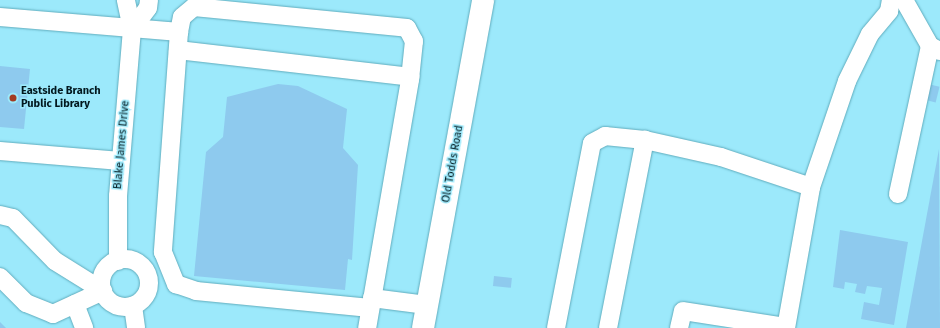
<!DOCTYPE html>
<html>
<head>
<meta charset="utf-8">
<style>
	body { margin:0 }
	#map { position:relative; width:940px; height:328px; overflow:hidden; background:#9ce9fb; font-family:"Fira Sans",sans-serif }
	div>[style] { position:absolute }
	.building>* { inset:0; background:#8ecaee; transform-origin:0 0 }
	.roads { filter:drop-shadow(0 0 1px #60acbd) drop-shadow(0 0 1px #60acbd) }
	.minor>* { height:18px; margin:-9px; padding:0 9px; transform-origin:9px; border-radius:9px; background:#fff }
	.minor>.ring { margin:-9px; padding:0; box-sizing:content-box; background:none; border:18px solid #fff; border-radius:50% }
	.major>* { height:22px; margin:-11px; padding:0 11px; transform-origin:11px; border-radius:11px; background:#fff }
	.dots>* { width:11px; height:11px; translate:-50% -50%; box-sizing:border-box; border:2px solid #9ce9fb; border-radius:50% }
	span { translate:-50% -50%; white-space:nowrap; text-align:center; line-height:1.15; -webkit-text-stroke:3px #9ce9fb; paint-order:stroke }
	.poi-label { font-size:11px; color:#02181e; font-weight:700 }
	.left { translate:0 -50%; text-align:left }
	.street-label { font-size:11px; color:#02181e }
</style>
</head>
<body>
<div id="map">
	<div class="building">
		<div style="clip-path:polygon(0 66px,30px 69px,24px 129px,0 127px)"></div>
		<div style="left:924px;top:83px;width:16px;height:16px;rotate:14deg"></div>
		<div style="clip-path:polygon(278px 84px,298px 86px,347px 109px,343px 148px,358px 165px,352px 260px,348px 259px,345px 290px,194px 276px,206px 152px,223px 137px,227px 97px)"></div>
		<div style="clip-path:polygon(939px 149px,940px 328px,906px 328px)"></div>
		<div style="clip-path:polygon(840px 230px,908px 242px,894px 325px,861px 319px,864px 302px,879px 305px,882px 288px,867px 286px,865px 294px,855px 292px,857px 284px,845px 282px,844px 289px,833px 287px)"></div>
		<div style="left:494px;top:276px;width:18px;height:10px;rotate:6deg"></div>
		<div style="clip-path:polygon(0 322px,6px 328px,0 328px)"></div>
	</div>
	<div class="roads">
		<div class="minor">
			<div style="left:904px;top:0;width:53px;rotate:60.5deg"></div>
			<div style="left:930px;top:46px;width:11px;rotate:27deg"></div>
			<div style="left:0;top:17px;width:180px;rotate:4.8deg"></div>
			<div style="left:179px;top:32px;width:15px;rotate:-79deg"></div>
			<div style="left:182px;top:17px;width:16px;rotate:-40deg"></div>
			<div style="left:194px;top:7px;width:214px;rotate:5.6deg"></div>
			<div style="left:407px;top:28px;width:15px;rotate:62deg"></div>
			<div style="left:414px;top:41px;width:39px;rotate:96deg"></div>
			<div style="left:410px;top:80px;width:252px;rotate:99.8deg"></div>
			<div style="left:132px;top:29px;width:26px;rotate:-53deg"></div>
			<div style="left:148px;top:8px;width:8px;rotate:-83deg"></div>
			<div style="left:179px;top:32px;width:221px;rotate:94.2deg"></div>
			<div style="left:163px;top:252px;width:35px;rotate:68deg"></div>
			<div style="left:176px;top:284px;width:21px;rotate:19deg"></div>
			<div style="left:196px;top:291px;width:175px;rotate:5.6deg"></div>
			<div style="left:178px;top:50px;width:234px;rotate:6.6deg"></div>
			<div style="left:0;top:151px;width:121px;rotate:4.7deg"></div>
			<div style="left:898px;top:194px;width:151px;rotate:-77.8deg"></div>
			<div style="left:0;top:215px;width:13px;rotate:13deg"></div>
			<div style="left:13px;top:218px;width:60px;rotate:45.7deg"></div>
			<div style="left:55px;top:261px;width:57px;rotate:32deg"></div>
			<div class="ring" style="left:101px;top:259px;width:30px;height:30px"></div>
			<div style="left:118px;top:261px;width:65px;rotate:-90deg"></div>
			<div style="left:118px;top:196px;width:168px;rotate:-85.2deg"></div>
			<div style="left:132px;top:29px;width:30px;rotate:-102deg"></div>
			<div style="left:0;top:277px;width:37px;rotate:45deg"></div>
			<div style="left:26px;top:303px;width:29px;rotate:22deg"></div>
			<div style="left:53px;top:314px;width:55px;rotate:-24.7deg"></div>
			<div style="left:372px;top:298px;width:55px;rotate:7.3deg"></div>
			<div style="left:75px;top:304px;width:26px;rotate:69deg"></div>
			<div style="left:133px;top:306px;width:22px;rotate:82deg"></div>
			<div style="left:556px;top:328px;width:188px;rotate:-79deg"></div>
			<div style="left:592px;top:143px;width:15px;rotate:-28deg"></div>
			<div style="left:605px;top:136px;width:40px;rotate:5.7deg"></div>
			<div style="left:645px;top:140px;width:78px;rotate:12.6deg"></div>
			<div style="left:721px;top:157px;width:95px;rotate:18.4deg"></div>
			<div style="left:608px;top:328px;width:192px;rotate:-78.9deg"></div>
			<div style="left:679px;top:328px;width:17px;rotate:-77deg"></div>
			<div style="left:683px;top:311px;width:104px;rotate:8.8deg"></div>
			<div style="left:786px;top:328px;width:143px;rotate:-79.9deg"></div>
			<div style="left:811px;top:187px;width:112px;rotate:-71.2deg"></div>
			<div style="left:847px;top:81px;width:52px;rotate:-63.9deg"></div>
			<div style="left:870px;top:34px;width:30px;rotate:-50deg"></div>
			<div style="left:889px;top:11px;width:11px;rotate:-80deg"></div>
		</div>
		<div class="major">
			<div style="left:423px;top:328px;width:333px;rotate:-79.6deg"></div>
		</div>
	</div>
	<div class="dots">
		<div style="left:13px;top:98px;background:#a33a21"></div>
	</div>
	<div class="poi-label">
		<span class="left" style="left:21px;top:98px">Eastside Branch<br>Public Library</span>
	</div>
	<div class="street-label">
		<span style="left:122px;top:145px;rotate:-85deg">Blake James Drive</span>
		<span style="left:453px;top:164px;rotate:-80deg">Old Todds Road</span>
	</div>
</div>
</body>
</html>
